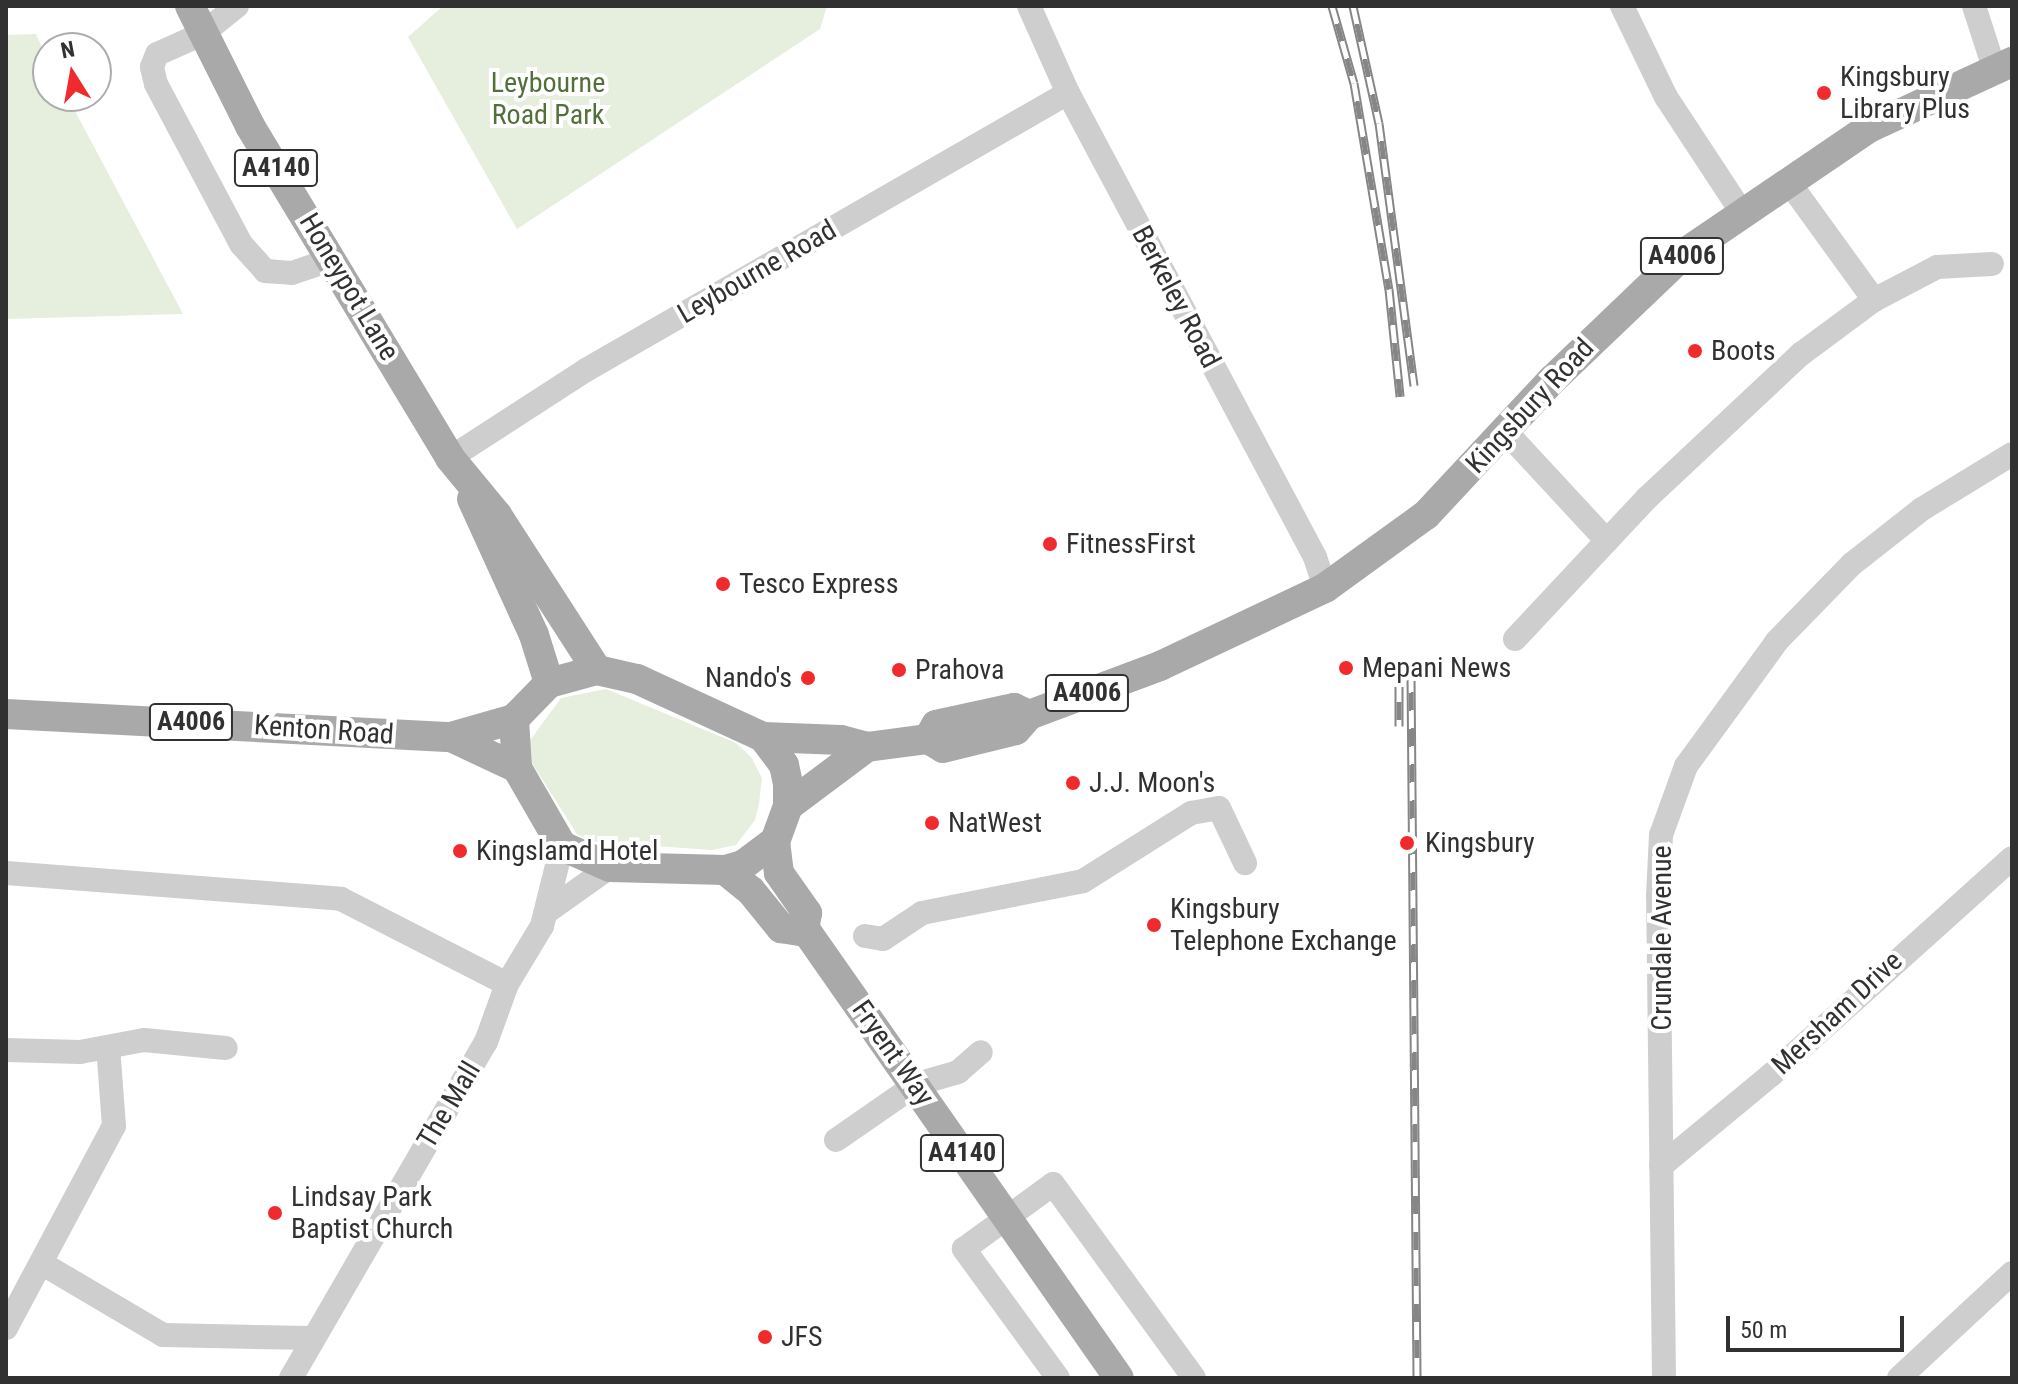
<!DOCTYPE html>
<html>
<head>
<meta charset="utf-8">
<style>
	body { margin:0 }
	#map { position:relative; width:2018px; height:1384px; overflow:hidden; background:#fff; font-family:"Roboto Condensed",sans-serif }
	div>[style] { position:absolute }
	.green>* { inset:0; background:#e6eede }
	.minor>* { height:24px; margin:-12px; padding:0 12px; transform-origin:12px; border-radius:12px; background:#cecece }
	.major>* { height:30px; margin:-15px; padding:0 15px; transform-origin:15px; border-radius:15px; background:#a9a9a9 }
	.rail>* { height:9px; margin-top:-4.5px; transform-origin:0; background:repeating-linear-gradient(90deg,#fff 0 18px,#868686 0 36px); box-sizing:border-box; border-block:2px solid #868686 }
	.dots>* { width:22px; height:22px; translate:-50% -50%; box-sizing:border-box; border:4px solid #fff; border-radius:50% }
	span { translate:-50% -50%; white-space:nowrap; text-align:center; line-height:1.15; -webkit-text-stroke:8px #fff; paint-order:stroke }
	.shield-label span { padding:2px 6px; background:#fff; border:2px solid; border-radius:6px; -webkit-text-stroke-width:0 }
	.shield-label { font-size:26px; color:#313131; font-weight:700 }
	.poi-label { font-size:28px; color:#313131 }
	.left { translate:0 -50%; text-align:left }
	.right { translate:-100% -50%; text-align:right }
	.park-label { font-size:28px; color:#51703a }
	.street-label { font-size:28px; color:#313131 }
	.frame { position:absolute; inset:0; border:8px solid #313131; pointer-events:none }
	.north { position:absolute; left:32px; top:32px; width:80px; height:80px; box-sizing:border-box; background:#fff; border:2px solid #adadad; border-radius:50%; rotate:349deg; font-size:22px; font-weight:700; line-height:32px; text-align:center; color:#313131 }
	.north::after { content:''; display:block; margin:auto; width:28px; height:36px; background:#f12a2e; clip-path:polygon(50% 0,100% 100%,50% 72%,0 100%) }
	.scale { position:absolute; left:1726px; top:1316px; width:178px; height:36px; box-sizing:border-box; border:4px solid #313131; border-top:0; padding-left:10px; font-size:24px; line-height:28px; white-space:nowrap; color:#313131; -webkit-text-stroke:6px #fff; paint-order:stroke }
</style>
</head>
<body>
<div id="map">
	<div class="green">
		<div style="clip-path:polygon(443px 6px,827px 6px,820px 29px,517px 229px,408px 37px)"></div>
		<div style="clip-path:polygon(36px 34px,48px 60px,48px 96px,67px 96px,183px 314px,6px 319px,6px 35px)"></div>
		<div style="clip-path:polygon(606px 689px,736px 743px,751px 757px,762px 778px,759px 804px,755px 820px,736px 845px,712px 850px,596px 842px,577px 834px,530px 760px,528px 743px,561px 698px)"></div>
	</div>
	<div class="minor">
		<div style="left:237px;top:6px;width:45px;rotate:141.3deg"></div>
		<div style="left:202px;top:34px;width:49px;rotate:156deg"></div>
		<div style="left:157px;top:54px;width:14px;rotate:111deg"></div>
		<div style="left:152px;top:67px;width:17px;rotate:77deg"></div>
		<div style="left:156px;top:84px;width:181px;rotate:62deg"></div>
		<div style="left:241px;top:244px;width:36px;rotate:48deg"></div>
		<div style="left:265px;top:271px;width:27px;rotate:4deg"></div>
		<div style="left:292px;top:273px;width:43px;rotate:-18.9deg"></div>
		<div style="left:1029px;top:6px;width:95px;rotate:65.9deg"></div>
		<div style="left:1068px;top:93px;width:526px;rotate:61.97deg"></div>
		<div style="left:1315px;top:557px;width:33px;rotate:72deg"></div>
		<div style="left:1622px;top:6px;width:101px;rotate:64.2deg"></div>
		<div style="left:1666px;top:97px;width:136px;rotate:56.7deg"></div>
		<div style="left:1974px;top:6px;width:65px;rotate:72.1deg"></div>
		<div style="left:1788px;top:181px;width:147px;rotate:54.1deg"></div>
		<div style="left:1507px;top:433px;width:147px;rotate:47.2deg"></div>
		<div style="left:450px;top:458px;width:162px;rotate:-32.9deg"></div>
		<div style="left:586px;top:370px;width:556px;rotate:-29.89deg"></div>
		<div style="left:1515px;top:639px;width:193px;rotate:-46.9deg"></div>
		<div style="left:1647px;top:498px;width:211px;rotate:-43.1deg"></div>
		<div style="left:1801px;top:354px;width:91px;rotate:-36.5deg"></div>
		<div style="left:1874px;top:300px;width:71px;rotate:-27.6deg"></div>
		<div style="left:1937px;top:267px;width:55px;rotate:-3.1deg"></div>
		<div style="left:6px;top:873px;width:336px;rotate:4.4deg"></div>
		<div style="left:341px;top:899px;width:186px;rotate:27.1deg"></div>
		<div style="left:548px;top:911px;width:76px;rotate:-35.4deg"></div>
		<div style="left:865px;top:936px;width:18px;rotate:9deg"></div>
		<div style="left:883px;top:939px;width:47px;rotate:-33.7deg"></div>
		<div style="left:922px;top:913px;width:164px;rotate:-11.2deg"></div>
		<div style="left:1083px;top:881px;width:128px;rotate:-32.2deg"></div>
		<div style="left:1191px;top:813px;width:28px;rotate:-10deg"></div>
		<div style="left:1219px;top:808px;width:61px;rotate:64.7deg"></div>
		<div style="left:6px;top:1050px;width:74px;rotate:1.5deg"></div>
		<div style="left:80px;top:1052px;width:65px;rotate:-10.6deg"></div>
		<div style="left:144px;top:1040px;width:82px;rotate:5.6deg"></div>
		<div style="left:836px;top:1140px;width:98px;rotate:-34.7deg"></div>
		<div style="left:917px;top:1084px;width:43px;rotate:-16.3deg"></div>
		<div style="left:958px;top:1072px;width:30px;rotate:-41deg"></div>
		<div style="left:1661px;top:1166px;width:143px;rotate:-39.6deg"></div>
		<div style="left:1771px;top:1075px;width:324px;rotate:-42deg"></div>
		<div style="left:41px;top:1263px;width:142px;rotate:30.5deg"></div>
		<div style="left:163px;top:1335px;width:148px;rotate:1.2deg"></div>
		<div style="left:6px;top:1328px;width:229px;rotate:-61.9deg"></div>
		<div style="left:114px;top:1126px;width:79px;rotate:-94.3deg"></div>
		<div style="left:291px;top:1378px;width:388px;rotate:-59.9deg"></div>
		<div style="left:486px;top:1042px;width:62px;rotate:-70.1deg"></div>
		<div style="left:507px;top:984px;width:68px;rotate:-58.9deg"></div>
		<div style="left:542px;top:926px;width:82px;rotate:-76deg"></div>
		<div style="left:1058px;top:1378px;width:160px;rotate:-126.1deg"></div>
		<div style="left:964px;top:1249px;width:110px;rotate:-36.1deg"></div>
		<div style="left:1053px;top:1184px;width:240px;rotate:54deg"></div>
		<div style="left:1664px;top:1378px;width:482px;rotate:-90.7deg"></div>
		<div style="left:1658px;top:896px;width:61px;rotate:-87.2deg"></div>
		<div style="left:1661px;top:835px;width:73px;rotate:-70.1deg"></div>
		<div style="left:1686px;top:766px;width:155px;rotate:-53.9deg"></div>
		<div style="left:1777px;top:641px;width:107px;rotate:-45.8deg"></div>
		<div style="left:1852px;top:564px;width:89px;rotate:-38.2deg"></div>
		<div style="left:1922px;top:509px;width:105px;rotate:-31.4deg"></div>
		<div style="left:1899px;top:1378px;width:154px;rotate:-42.9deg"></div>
	</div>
	<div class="major">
		<div style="left:190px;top:6px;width:134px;rotate:63.4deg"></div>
		<div style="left:250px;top:126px;width:388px;rotate:58.9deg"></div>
		<div style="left:450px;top:458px;width:74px;rotate:50.5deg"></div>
		<div style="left:497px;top:515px;width:184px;rotate:57.2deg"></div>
		<div style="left:472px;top:499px;width:149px;rotate:65.5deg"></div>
		<div style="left:534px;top:635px;width:50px;rotate:72.6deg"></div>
		<div style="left:597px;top:670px;width:41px;rotate:12.7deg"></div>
		<div style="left:637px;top:679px;width:139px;rotate:24.7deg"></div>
		<div style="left:763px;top:737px;width:35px;rotate:53deg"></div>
		<div style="left:784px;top:765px;width:19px;rotate:78deg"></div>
		<div style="left:788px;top:784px;width:22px;rotate:90deg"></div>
		<div style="left:788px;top:806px;width:37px;rotate:110deg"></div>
		<div style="left:775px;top:841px;width:40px;rotate:143deg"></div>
		<div style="left:743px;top:865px;width:19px;rotate:164deg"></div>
		<div style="left:725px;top:870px;width:115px;rotate:-178.5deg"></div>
		<div style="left:610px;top:867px;width:52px;rotate:-156.4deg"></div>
		<div style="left:562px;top:846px;width:90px;rotate:-120deg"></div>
		<div style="left:517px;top:768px;width:49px;rotate:-93.5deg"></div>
		<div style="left:514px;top:719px;width:50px;rotate:-45.8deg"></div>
		<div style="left:549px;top:683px;width:50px;rotate:-15.2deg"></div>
		<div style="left:6px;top:714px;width:446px;rotate:3deg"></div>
		<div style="left:451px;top:737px;width:66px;rotate:-15.9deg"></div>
		<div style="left:451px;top:737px;width:73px;rotate:25.2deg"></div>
		<div style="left:763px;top:737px;width:78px;rotate:2.2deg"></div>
		<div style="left:841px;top:740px;width:27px;rotate:15deg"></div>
		<div style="left:867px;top:747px;width:62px;rotate:-7.5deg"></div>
		<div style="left:928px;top:739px;width:17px;rotate:31deg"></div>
		<div style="left:943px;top:748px;width:75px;rotate:-13.9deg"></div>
		<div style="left:1016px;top:730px;width:20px;rotate:-49deg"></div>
		<div style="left:1029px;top:715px;width:140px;rotate:-20.5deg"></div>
		<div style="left:1160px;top:666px;width:183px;rotate:-25.3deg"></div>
		<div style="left:1325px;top:588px;width:125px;rotate:-35.9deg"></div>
		<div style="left:1426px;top:515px;width:185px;rotate:-47deg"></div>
		<div style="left:1552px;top:380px;width:184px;rotate:-43.7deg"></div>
		<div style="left:1685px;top:253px;width:222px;rotate:-34.2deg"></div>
		<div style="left:1869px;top:128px;width:157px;rotate:-24.8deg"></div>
		<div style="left:928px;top:739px;width:16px;rotate:-60deg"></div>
		<div style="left:936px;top:725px;width:80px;rotate:-12.3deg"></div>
		<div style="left:1014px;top:708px;width:17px;rotate:25deg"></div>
		<div style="left:788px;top:806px;width:99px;rotate:-36.8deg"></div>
		<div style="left:775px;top:841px;width:32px;rotate:83deg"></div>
		<div style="left:779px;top:873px;width:49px;rotate:55deg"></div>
		<div style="left:807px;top:913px;width:17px;rotate:100deg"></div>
		<div style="left:725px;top:870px;width:33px;rotate:39deg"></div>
		<div style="left:751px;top:891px;width:48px;rotate:51deg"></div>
		<div style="left:781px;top:928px;width:26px;rotate:9deg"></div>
		<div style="left:807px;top:932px;width:544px;rotate:55.03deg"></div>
	</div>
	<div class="rail">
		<div style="left:1332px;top:6px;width:80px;rotate:74.1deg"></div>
		<div style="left:1354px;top:83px;width:209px;rotate:80.4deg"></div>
		<div style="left:1389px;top:289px;width:108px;rotate:84.1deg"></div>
		<div style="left:1353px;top:6px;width:120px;rotate:77.5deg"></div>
		<div style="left:1379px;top:123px;width:265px;rotate:82.4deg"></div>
		<div style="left:1411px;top:674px;width:704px;rotate:89.51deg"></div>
		<div style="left:1399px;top:684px;width:42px;rotate:90deg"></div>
	</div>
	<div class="dots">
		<div style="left:1824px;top:93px;background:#f12a2e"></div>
		<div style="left:1695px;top:351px;background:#f12a2e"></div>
		<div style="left:1050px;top:544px;background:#f12a2e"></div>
		<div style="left:723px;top:584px;background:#f12a2e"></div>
		<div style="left:1346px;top:668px;background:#f12a2e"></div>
		<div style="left:899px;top:670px;background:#f12a2e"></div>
		<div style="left:808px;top:678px;background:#f12a2e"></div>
		<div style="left:1073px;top:783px;background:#f12a2e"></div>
		<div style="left:932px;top:823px;background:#f12a2e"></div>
		<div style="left:1407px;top:843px;background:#f12a2e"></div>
		<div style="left:460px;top:851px;background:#f12a2e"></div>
		<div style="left:1154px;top:925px;background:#f12a2e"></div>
		<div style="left:275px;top:1213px;background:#f12a2e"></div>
		<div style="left:765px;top:1337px;background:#f12a2e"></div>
	</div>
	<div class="shield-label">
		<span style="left:276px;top:168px">A4140</span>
		<span style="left:1682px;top:256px">A4006</span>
		<span style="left:1087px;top:693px">A4006</span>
		<span style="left:191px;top:722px">A4006</span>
		<span style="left:962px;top:1153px">A4140</span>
	</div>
	<div class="poi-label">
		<span class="left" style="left:1840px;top:93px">Kingsbury<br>Library Plus</span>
		<span class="left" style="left:1711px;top:351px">Boots</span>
		<span class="left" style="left:1066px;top:544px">FitnessFirst</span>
		<span class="left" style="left:739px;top:584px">Tesco Express</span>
		<span class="left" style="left:1362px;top:668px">Mepani News</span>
		<span class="left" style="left:915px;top:670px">Prahova</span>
		<span class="right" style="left:792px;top:678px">Nando's</span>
		<span class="left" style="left:1089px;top:783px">J.J. Moon's</span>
		<span class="left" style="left:948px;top:823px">NatWest</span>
		<span class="left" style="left:1425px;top:843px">Kingsbury</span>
		<span class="left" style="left:476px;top:851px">Kingslamd Hotel</span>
		<span class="left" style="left:1170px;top:925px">Kingsbury<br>Telephone Exchange</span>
		<span class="left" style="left:291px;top:1213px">Lindsay Park<br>Baptist Church</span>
		<span class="left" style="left:781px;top:1337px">JFS</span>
	</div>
	<div class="park-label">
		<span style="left:548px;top:99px">Leybourne<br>Road Park</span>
	</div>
	<div class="street-label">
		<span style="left:757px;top:272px;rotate:-30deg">Leybourne Road</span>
		<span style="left:349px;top:287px;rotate:59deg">Honeypot Lane</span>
		<span style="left:1176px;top:297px;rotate:62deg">Berkeley Road</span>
		<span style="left:1530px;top:406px;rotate:-47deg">Kingsbury Road</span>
		<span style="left:324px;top:730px;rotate:4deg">Kenton Road</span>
		<span style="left:1662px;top:938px;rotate:-90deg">Crundale Avenue</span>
		<span style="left:1837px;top:1013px;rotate:-43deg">Mersham Drive</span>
		<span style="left:893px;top:1053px;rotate:55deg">Fryent Way</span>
		<span style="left:449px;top:1105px;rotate:-59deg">The Mall</span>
	</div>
	<div class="frame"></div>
	<div class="north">N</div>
	<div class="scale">50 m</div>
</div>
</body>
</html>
